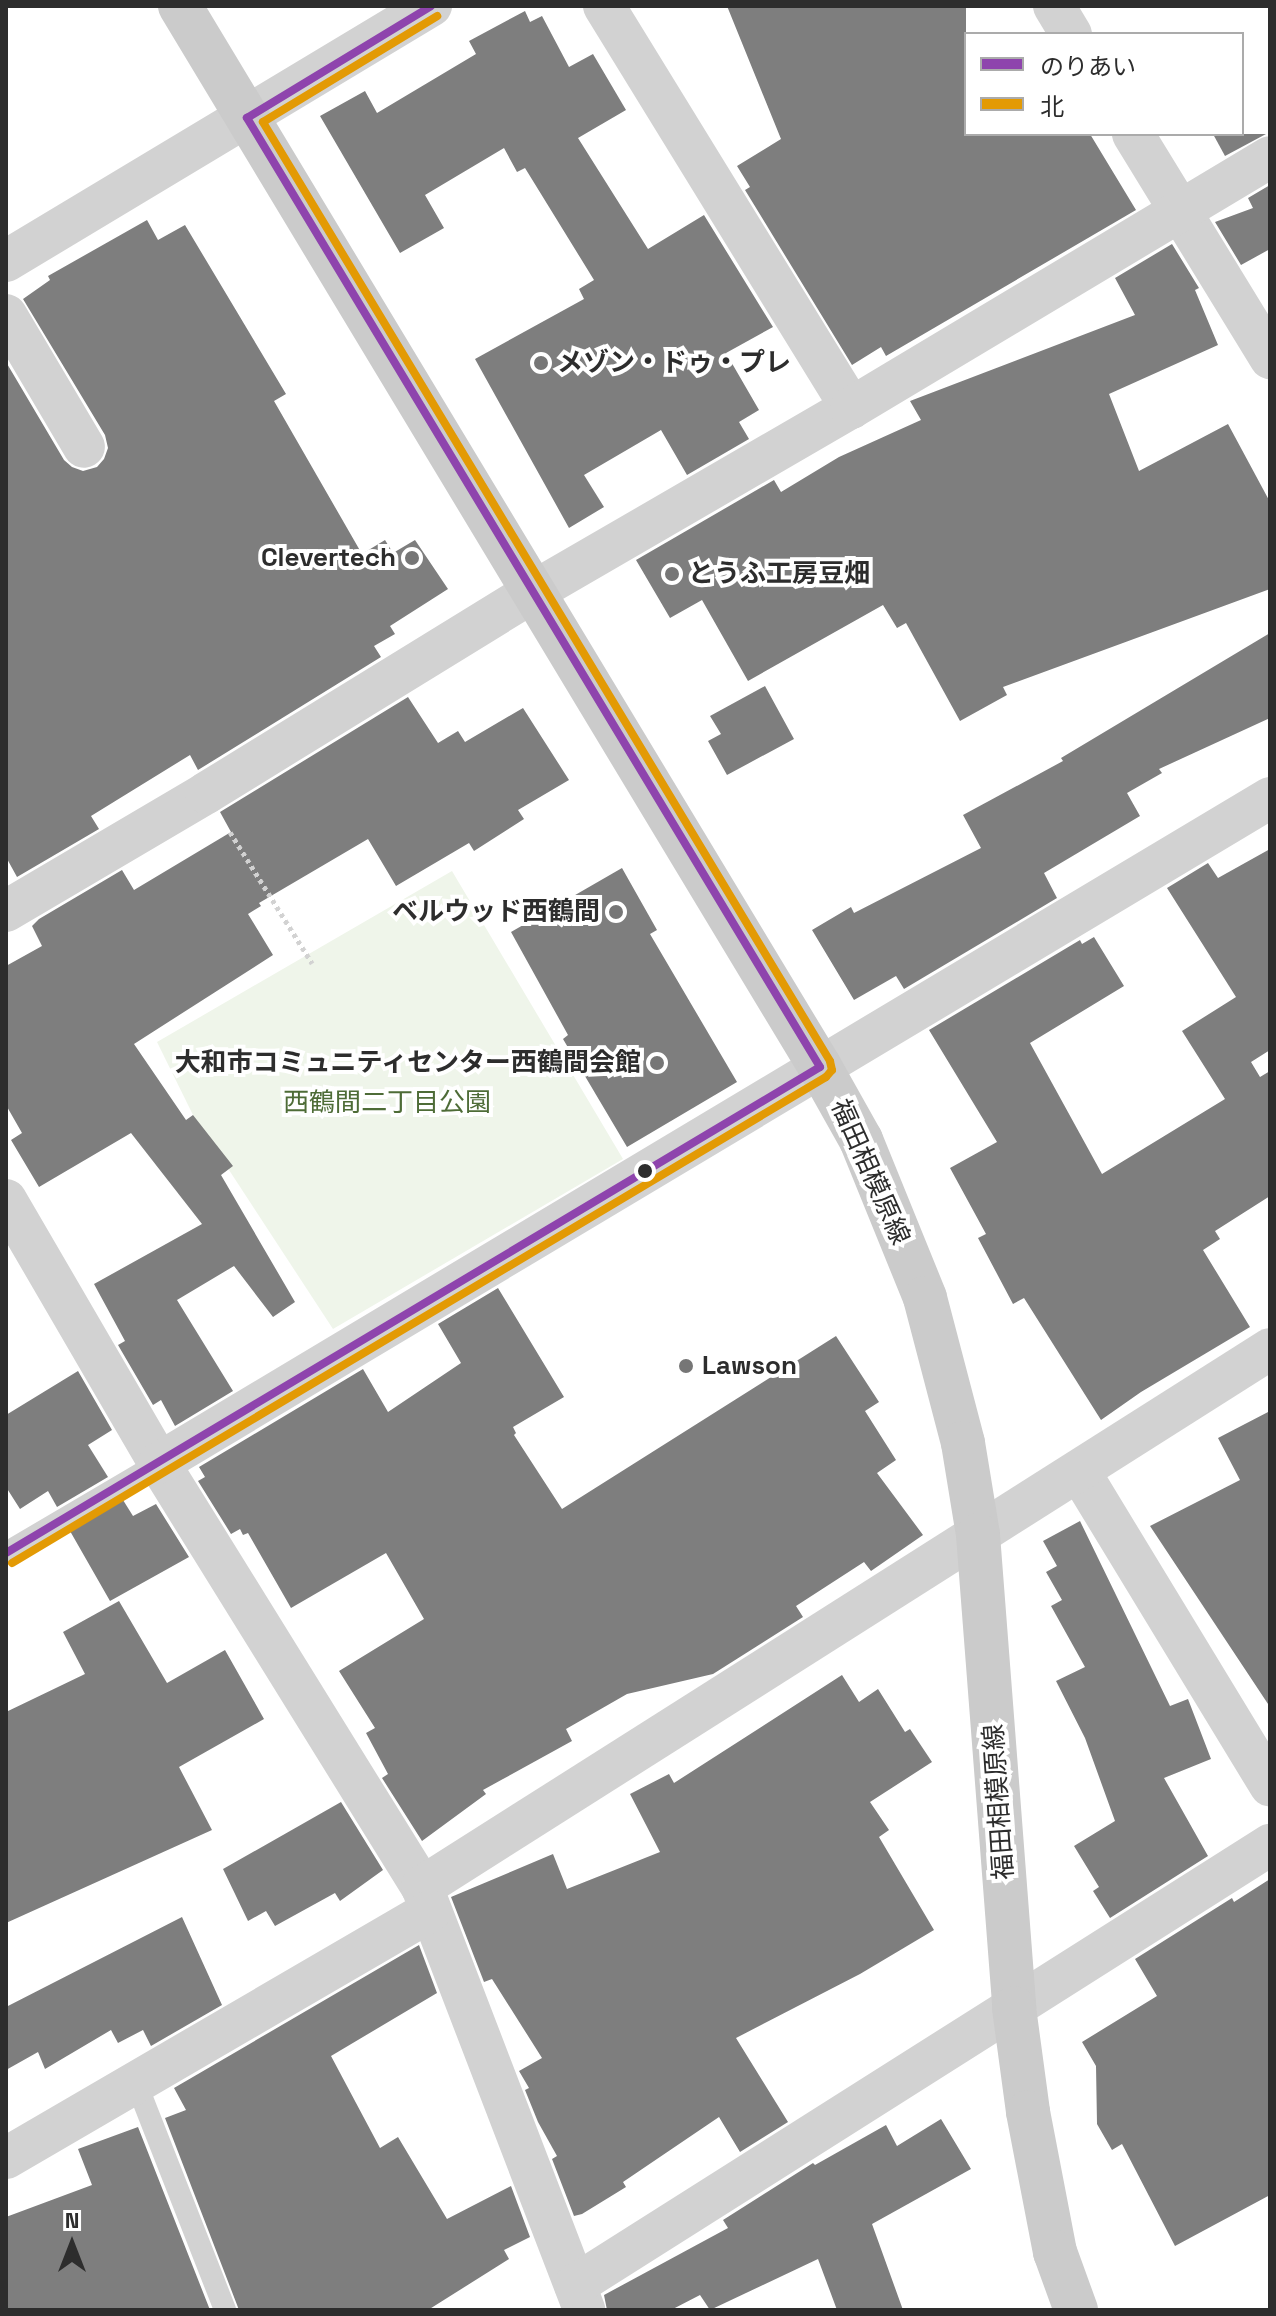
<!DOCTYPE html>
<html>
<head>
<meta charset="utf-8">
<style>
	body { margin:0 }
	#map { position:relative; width:1276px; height:2316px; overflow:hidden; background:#fff; font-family:"Space Grotesk","Noto Sans JP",sans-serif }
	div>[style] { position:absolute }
	.green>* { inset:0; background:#eff5ea }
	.building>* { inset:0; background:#7e7e7e }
	.path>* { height:5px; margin-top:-2.5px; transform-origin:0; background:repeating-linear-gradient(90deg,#d2d2d2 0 4px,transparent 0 8px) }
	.lane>* { height:22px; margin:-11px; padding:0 11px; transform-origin:11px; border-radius:11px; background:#d2d2d2 }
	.street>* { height:42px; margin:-21px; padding:0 21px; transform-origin:21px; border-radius:21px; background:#d2d2d2 }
	.secondary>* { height:44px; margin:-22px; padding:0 22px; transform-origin:22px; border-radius:22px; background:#cbcbcb }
	.bus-1>* { height:8px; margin:-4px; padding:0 4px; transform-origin:4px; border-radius:4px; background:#8e44ad }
	.bus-2>* { height:8px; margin:-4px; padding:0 4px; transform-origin:4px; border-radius:4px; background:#e39a04 }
	.dots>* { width:22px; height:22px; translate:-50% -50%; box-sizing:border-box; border:4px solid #fff; border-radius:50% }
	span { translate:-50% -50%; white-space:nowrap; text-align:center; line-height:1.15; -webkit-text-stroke:8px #fff; paint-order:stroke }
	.poi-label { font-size:26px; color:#2d2d2d; font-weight:700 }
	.left { translate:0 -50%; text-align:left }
	.right { translate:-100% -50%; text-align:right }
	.park-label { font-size:26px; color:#4e6c37 }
	.street-label { font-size:26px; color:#2d2d2d }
	.frame { position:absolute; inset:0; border:8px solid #2d2d2d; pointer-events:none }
	.legend { position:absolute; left:964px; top:32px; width:280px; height:104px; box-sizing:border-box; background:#fff; border:2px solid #ababab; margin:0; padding:10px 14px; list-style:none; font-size:24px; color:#2d2d2d }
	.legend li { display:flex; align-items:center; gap:16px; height:40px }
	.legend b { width:40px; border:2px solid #ababab }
	.north { position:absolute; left:32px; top:2204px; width:80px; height:80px; -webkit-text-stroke:6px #fff; paint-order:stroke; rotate:0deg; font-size:22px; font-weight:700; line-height:32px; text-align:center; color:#2d2d2d }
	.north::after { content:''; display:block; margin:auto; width:28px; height:36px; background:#2d2d2d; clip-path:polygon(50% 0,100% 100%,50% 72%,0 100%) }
</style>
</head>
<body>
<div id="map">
	<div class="green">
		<div style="clip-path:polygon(452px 871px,623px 1159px,333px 1329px,193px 1115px,157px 1042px)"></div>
	</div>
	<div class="building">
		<div style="clip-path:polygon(727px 6px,966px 6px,966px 134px,1090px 134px,1136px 210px,886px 356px,881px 347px,852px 365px,745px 190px,750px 187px,737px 166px,781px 139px)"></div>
		<div style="clip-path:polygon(525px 11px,530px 22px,542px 16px,569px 67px,593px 54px,626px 110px,578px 138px,648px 249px,704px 215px,773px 327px,726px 353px,759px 410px,739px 422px,749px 439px,687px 475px,661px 430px,584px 475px,604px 507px,569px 528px,475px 359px,584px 299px,579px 289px,594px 280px,525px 168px,517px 172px,504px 148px,425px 195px,444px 228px,400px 253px,320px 116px,365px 91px,377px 113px,476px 54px,469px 41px)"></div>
		<div style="clip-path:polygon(1213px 134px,1266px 134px,1225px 156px)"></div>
		<div style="clip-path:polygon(1270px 185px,1270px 249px,1241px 265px,1215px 222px,1253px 208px,1248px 198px)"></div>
		<div style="clip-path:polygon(147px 220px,158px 240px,185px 225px,286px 394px,274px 401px,362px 554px,385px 540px,393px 553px,415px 540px,448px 589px,390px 626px,395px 634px,374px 646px,381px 657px,198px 770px,190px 755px,91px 816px,99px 829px,17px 877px,6px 857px,6px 362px,64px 460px,72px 467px,83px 471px,97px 467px,104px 459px,108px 448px,105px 435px,23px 299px,50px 280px,48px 276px)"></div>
		<div style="clip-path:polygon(1172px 244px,1199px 288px,1195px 290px,1218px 345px,1109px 394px,1139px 471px,1228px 424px,1270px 502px,1270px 589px,1003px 687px,1007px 695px,960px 721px,906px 623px,897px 628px,883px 605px,748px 681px,702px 600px,670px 618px,636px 560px,774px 480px,781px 492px,839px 457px,921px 420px,910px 401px,1135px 315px,1115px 278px)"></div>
		<div style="clip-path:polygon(1270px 633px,1270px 718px,1159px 769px,1162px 773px,1127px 793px,1140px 816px,1044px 873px,1057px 898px,904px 989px,896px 976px,854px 1000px,812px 930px,851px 907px,854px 913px,981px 848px,963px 815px,1063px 761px,1061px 758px)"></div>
		<div style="clip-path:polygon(765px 686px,794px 739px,727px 775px,708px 741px,721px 734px,710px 716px)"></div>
		<div style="clip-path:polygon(408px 697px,438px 743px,458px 731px,465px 742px,523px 708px,569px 780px,518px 810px,524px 819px,474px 851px,469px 843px,396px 886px,368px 839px,259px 903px,261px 906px,248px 914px,273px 955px,134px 1044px,186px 1120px,193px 1115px,233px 1166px,221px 1175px,295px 1302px,273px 1317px,234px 1266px,177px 1300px,233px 1391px,175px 1426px,161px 1400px,153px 1405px,118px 1345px,125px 1341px,94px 1284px,202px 1224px,131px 1133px,39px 1187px,11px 1140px,22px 1133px,6px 1105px,6px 966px,42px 946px,32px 926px,39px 919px,122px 870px,134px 890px,231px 832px,220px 812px)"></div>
		<div style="clip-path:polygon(1270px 849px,1270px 1050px,1251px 1062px,1260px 1077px,1270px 1071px,1270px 1196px,1215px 1231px,1220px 1239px,1203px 1250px,1250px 1327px,1141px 1392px,1101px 1420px,1024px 1298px,1013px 1304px,978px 1238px,986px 1234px,950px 1168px,997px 1142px,929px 1030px,1080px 940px,1082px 944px,1094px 937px,1124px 986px,1030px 1043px,1102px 1174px,1225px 1099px,1182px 1031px,1236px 997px,1167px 888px,1208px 863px,1218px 878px)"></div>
		<div style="clip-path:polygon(622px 868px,657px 930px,650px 934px,737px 1082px,627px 1147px,563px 1039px,568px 1035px,511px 932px)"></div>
		<div style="clip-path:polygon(498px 1288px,564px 1397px,513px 1427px,516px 1433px,514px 1435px,562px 1509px,836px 1336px,879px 1402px,865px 1411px,896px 1460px,877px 1473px,923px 1535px,871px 1571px,864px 1562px,796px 1606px,803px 1617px,713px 1674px,627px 1694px,566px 1729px,572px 1741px,483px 1790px,486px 1794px,422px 1841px,382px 1778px,388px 1774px,366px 1733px,375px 1728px,339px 1671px,424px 1619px,386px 1553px,291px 1608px,248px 1533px,243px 1535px,240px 1529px,231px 1534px,198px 1481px,205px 1477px,199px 1467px,363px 1369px,388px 1412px,461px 1363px,438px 1324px)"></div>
		<div style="clip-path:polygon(78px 1371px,112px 1430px,88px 1445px,108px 1477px,57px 1507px,48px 1491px,20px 1509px,6px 1487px,6px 1415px)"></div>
		<div style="clip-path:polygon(1270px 1411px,1270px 1707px,1150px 1526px,1240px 1480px,1218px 1438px)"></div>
		<div style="clip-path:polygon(123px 1500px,133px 1516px,156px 1504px,189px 1557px,110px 1601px,70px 1531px)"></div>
		<div style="clip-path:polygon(1080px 1521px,1170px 1706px,1188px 1699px,1211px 1759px,1164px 1778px,1208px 1856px,1110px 1918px,1093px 1891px,1099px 1887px,1074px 1846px,1115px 1821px,1085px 1738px,1056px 1681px,1085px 1667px,1051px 1606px,1062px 1600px,1046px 1572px,1057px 1566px,1043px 1541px)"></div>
		<div style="clip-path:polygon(119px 1601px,167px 1683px,225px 1650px,264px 1719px,179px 1767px,212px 1830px,6px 1923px,6px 1712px,85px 1674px,63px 1632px)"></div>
		<div style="clip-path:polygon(842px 1675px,859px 1702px,878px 1689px,905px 1732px,910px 1729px,932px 1762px,870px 1802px,889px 1830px,879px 1837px,934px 1930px,860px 1974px,736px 2038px,788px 2122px,740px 2152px,719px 2117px,623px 2182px,626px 2187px,582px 2214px,574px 2216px,552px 2159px,557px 2156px,538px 2122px,525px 2090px,529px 2088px,519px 2071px,542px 2058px,492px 1979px,484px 1982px,451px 1897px,553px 1854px,567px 1889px,660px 1852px,630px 1794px,669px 1774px,674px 1783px)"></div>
		<div style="clip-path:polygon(341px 1802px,383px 1870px,340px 1901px,335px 1893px,275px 1926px,266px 1911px,248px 1921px,223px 1869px)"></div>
		<div style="clip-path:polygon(1270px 1879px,1270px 2195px,1175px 2246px,1122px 2144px,1112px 2150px,1097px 2124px,1096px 2066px,1082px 2042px,1157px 1996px,1135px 1959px,1232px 1898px,1234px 1902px)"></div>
		<div style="clip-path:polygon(182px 1917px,222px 2005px,151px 2046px,143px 2030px,118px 2043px,111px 2030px,45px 2069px,38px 2052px,6px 2070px,6px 2007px)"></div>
		<div style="clip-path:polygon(419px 1945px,437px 1993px,331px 2056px,380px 2148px,398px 2137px,447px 2219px,511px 2186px,530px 2237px,504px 2250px,509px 2259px,428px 2310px,239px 2310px,165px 2118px,186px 2110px,174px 2088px)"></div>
		<div style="clip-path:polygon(941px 2119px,971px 2169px,872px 2224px,903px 2310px,837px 2310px,818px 2259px,710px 2310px,700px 2295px,671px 2310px,607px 2310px,604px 2295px,728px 2228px,723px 2220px,813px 2163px,815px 2165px,886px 2125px,897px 2146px)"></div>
		<div style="clip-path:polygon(138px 2127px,210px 2310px,6px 2310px,6px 2217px,92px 2185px,78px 2149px)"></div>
	</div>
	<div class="path">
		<div style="left:230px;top:832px;width:155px;rotate:58deg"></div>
	</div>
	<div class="lane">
		<div style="left:6px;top:1553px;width:178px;rotate:-30.5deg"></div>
		<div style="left:135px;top:2080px;width:247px;rotate:68.6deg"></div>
	</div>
	<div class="street">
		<div style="left:604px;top:6px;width:472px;rotate:58.4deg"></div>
		<div style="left:1054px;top:6px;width:33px;rotate:59deg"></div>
		<div style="left:1133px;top:134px;width:263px;rotate:58.5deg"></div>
		<div style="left:6px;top:261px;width:496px;rotate:-31deg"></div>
		<div style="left:6px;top:315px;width:153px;rotate:59.4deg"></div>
		<div style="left:6px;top:911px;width:232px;rotate:-30.5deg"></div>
		<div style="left:206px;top:793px;width:384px;rotate:-31.6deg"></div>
		<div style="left:533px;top:592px;width:367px;rotate:-30.1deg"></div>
		<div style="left:851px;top:408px;width:488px;rotate:-30.9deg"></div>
		<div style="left:6px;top:1200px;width:304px;rotate:59.8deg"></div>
		<div style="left:159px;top:1463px;width:499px;rotate:58.2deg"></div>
		<div style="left:422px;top:1887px;width:453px;rotate:69deg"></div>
		<div style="left:159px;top:1463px;width:1295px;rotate:-30.9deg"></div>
		<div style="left:1079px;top:1471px;width:368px;rotate:58.7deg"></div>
		<div style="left:422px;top:1887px;width:1004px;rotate:-32.39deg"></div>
		<div style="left:6px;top:2158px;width:491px;rotate:-30.2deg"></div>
		<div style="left:575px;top:2285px;width:823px;rotate:-32.34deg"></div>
	</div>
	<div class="secondary">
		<div style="left:180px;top:6px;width:1239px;rotate:58.9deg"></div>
		<div style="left:820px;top:1067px;width:84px;rotate:60.7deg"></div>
		<div style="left:861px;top:1140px;width:170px;rotate:67.9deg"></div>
		<div style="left:925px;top:1298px;width:150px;rotate:75.3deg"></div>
		<div style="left:963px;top:1443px;width:93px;rotate:80.7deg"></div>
		<div style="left:978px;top:1535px;width:474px;rotate:85.6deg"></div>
		<div style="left:1014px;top:2008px;width:105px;rotate:82.3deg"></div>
		<div style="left:1028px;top:2112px;width:143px;rotate:79.1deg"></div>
		<div style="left:1055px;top:2252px;width:62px;rotate:70.1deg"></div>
	</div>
	<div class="bus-1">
		<div style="left:6px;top:1553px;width:948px;rotate:-30.84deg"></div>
		<div style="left:820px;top:1067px;width:1109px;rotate:-121.12deg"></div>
		<div style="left:247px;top:118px;width:215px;rotate:-31.3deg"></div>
	</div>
	<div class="bus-2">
		<div style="left:12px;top:1563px;width:948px;rotate:-30.84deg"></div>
		<div style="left:826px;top:1077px;width:9px;rotate:-49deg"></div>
		<div style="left:832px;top:1070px;width:9px;rotate:-103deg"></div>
		<div style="left:830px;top:1061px;width:1097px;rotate:-121.13deg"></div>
		<div style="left:263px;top:122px;width:204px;rotate:-31.3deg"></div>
	</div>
	<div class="dots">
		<div style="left:541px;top:363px;background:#767676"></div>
		<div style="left:412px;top:558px;background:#767676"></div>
		<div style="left:672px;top:574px;background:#767676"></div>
		<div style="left:616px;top:912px;background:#767676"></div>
		<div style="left:657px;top:1063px;background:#767676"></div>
		<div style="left:645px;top:1171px;background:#2d2d2d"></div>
		<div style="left:686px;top:1366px;background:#767676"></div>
	</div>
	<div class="poi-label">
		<span class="left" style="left:557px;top:363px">メゾン・ドゥ・プレ</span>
		<span class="right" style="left:396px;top:558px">Clevertech</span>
		<span class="left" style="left:688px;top:574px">とうふ工房豆畑</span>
		<span class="right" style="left:600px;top:912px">ベルウッド西鶴間</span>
		<span class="right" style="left:641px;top:1063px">大和市コミュニティセンター西鶴間会館</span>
		<span class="left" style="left:702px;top:1366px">Lawson</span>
	</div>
	<div class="park-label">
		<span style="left:387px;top:1103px">西鶴間二丁目公園</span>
	</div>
	<div class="street-label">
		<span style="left:870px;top:1172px;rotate:66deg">福田相模原線</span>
		<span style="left:999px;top:1802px;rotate:-94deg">福田相模原線</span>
	</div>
	<div class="frame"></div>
	<ul class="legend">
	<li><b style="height:10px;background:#8e44ad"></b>のりあい</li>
	<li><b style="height:10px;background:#e39a04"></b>北</li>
	</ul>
	<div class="north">N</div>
</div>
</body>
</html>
